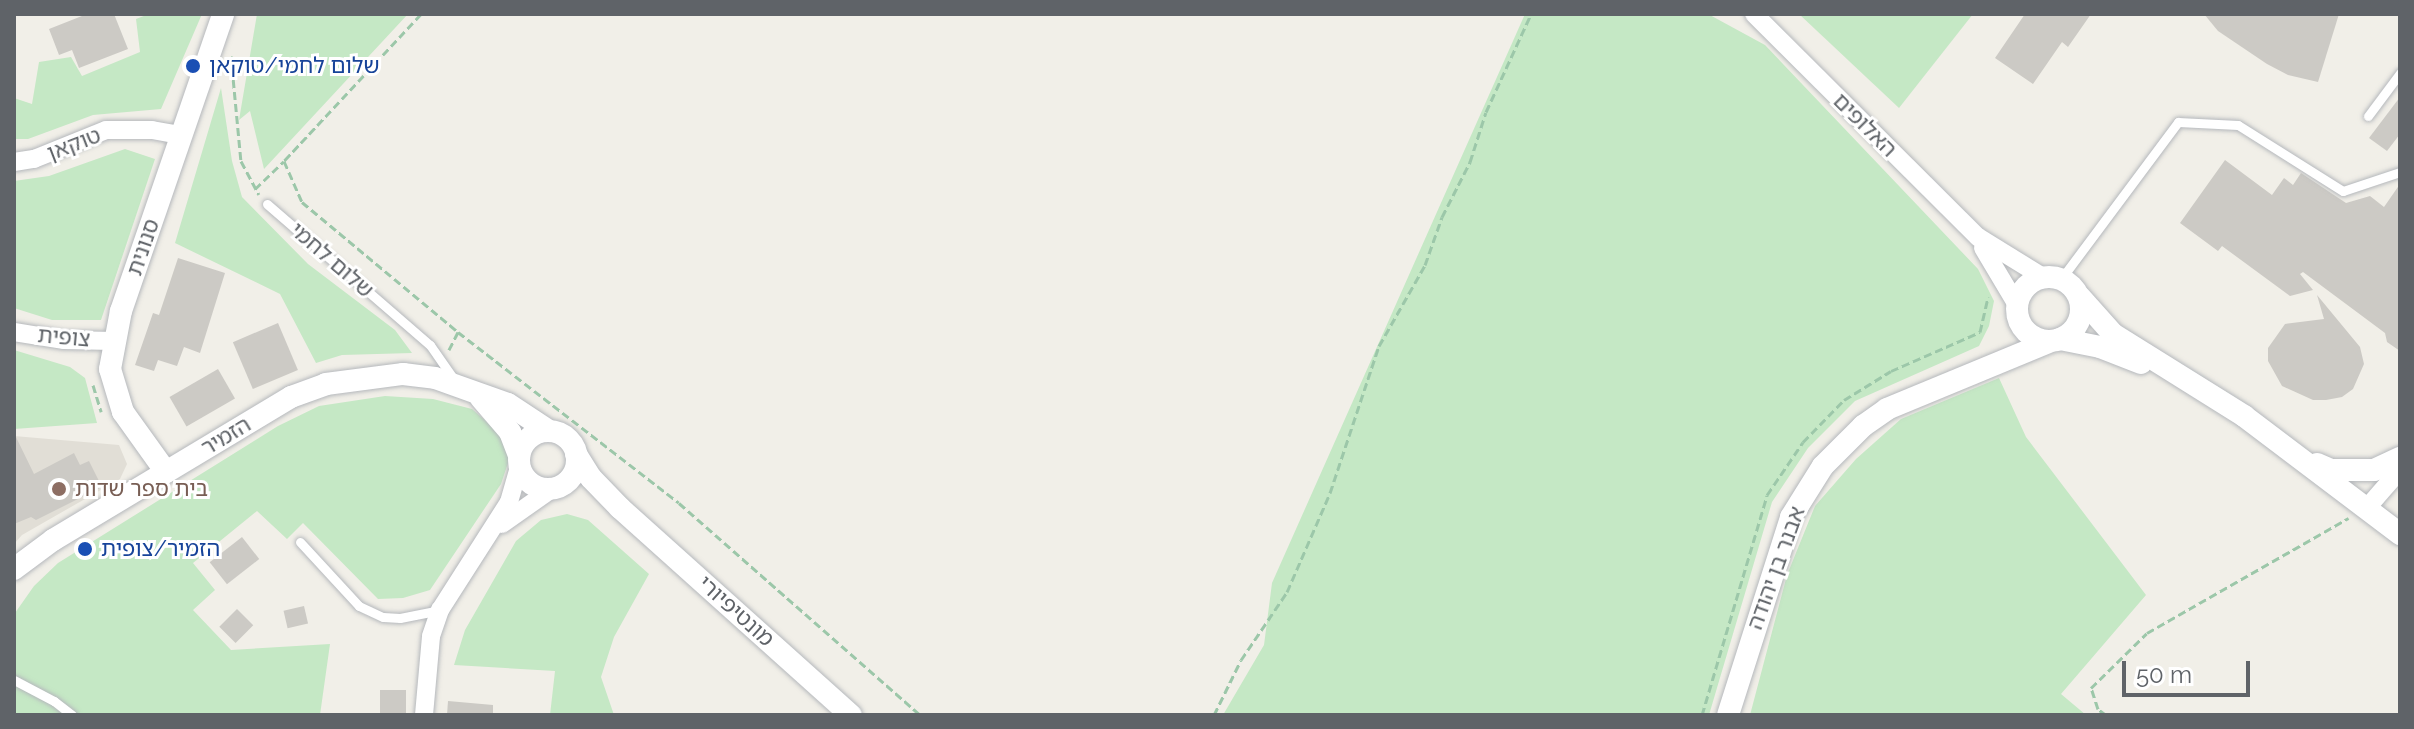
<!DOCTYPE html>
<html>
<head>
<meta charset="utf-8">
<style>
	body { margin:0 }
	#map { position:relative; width:2414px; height:729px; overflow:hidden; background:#f1efe8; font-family:Raleway,"Noto Sans Hebrew",sans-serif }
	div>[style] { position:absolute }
	.education>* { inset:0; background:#e1ded6 }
	.green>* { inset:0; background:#c5e8c5 }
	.building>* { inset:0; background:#cccac5; transform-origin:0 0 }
	.path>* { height:3px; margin-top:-1.5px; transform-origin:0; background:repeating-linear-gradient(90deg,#9cc7a9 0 8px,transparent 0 12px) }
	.roads { filter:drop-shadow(0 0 2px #b5b8bc) drop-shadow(0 0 2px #b5b8bc) }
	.service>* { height:9px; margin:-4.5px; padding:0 4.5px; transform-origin:4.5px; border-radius:4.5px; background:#fff }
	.minor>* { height:18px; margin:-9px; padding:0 9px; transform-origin:9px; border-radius:9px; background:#fff }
	.tertiary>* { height:22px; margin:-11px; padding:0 11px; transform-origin:11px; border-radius:11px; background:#fff }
	.tertiary>.ring { margin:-11px; padding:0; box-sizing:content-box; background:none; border:22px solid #fff; border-radius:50% }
	.dots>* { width:22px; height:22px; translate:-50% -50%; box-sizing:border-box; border:4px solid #fff; border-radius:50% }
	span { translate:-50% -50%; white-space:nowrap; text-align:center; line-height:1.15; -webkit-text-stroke:6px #fff; paint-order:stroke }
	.transit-label { font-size:22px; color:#164399 }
	.left { translate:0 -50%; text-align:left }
	.street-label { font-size:22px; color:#5f6368 }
	.education-label { font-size:22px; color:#785e54 }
	.frame { position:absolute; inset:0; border:16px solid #5f6368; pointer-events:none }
	.scale { position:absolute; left:2122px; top:661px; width:128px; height:36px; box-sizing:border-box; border:4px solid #5f6368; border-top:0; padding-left:10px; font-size:24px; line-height:28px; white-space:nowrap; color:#5f6368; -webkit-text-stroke:6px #fff; paint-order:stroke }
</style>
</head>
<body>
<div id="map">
	<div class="education">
		<div style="clip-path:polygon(14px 436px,119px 445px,127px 464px,120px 479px,22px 535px,14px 544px)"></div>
	</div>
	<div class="green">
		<div style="clip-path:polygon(149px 14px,202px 14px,161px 109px,93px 115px,28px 139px,14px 139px,14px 98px,32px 104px,39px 62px,71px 57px,82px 76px,140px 52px,136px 19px)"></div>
		<div style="clip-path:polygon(257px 14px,408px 14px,264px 169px,250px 111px,239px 120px)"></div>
		<div style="clip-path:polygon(1525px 14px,1708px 14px,1765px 45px,1978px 269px,1994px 301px,1989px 326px,1979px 346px,1855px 401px,1808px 448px,1772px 502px,1709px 715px,1223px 715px,1264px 645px,1272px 583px)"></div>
		<div style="clip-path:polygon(1799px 14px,1973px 14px,1899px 108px)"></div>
		<div style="clip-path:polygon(221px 88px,232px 161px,242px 197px,308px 264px,395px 330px,412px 353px,342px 355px,316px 363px,280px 294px,175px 243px)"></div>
		<div style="clip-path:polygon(125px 149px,155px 159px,101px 320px,52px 320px,14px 308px,14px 181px,49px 176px)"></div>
		<div style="clip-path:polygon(14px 350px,70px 367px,85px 378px,97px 423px,14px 429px)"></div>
		<div style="clip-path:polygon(1999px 378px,2026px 437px,2146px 595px,2061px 694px,2086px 715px,1750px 715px,1787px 575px,1815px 506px,1856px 459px,1901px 419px)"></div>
		<div style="clip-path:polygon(385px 396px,433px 399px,472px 409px,504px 437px,509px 460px,501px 484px,430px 590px,403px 598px,378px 599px,303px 523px,287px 539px,257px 511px,193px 563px,215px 590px,193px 610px,231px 650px,330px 644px,320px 715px,14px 715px,15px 613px,34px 586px,58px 563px,278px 426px,319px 406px)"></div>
		<div style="clip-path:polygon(567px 514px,588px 520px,649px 574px,614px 637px,601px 677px,614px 715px,550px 715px,555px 671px,454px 665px,465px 630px,516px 541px,541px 520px)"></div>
	</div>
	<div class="building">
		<div style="clip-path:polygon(87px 14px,114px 14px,128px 49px,79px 68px,72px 50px,59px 55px,49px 29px)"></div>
		<div style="clip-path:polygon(2025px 14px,2091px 14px,2068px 47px,2062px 42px,2033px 84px,1995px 58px)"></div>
		<div style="clip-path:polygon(2204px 14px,2339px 14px,2318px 82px,2288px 75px,2267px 64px,2218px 31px)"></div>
		<div style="clip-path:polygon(2400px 97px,2400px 134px,2387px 151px,2369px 138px)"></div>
		<div style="clip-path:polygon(2225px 160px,2272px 195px,2284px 178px,2293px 185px,2301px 173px,2346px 203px,2370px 196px,2384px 207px,2400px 184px,2400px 351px,2387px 342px,2385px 333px,2303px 272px,2300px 274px,2313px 290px,2290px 296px,2222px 246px,2218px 251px,2180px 223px)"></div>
		<div style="clip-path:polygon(178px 258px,225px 273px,200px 353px,184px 347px,177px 366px,158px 360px,154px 371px,135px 365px,153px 313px,159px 315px)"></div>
		<div style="clip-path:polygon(2317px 295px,2360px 347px,2364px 364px,2353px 389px,2342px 397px,2326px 400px,2313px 400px,2282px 386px,2268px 361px,2268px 348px,2285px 324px,2324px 319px)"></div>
		<div style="left:278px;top:323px;width:51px;height:49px;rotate:67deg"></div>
		<div style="left:218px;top:369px;width:34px;height:56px;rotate:60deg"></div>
		<div style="clip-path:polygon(14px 433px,34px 474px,74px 453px,80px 465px,89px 461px,102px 487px,36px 520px,31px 517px,14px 524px)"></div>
		<div style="left:242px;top:537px;width:28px;height:41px;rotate:52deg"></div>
		<div style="left:304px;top:606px;width:18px;height:21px;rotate:77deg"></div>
		<div style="left:237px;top:609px;width:23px;height:25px;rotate:45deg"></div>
		<div style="left:380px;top:690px;width:26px;height:25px"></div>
		<div style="clip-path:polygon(448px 701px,493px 705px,493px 715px,447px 715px)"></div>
	</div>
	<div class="path">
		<div style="left:421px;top:14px;width:201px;rotate:133deg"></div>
		<div style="left:284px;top:161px;width:45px;rotate:66.3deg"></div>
		<div style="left:302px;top:202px;width:203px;rotate:39.8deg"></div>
		<div style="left:458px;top:332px;width:20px;rotate:117deg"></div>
		<div style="left:231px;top:56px;width:105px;rotate:84.6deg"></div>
		<div style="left:241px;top:161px;width:38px;rotate:62deg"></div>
		<div style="left:255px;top:189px;width:40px;rotate:-44deg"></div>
		<div style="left:458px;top:332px;width:279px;rotate:37.7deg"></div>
		<div style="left:679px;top:503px;width:321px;rotate:41.3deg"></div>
		<div style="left:93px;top:385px;width:28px;rotate:73deg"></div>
		<div style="left:1214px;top:715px;width:61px;rotate:-63.9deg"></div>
		<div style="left:1241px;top:660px;width:82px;rotate:-55.9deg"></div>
		<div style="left:1287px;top:592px;width:108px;rotate:-66.5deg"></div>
		<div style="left:1330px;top:493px;width:155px;rotate:-71.6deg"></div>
		<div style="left:1379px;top:346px;width:93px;rotate:-60.4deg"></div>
		<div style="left:1425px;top:265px;width:51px;rotate:-70.5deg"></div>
		<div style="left:1442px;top:217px;width:62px;rotate:-63deg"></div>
		<div style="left:1470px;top:162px;width:52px;rotate:-72.3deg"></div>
		<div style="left:1486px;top:112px;width:108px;rotate:-65.3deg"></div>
		<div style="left:1702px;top:715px;width:229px;rotate:-73.5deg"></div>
		<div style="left:1767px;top:495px;width:64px;rotate:-55.8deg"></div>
		<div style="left:1803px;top:442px;width:59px;rotate:-45.7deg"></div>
		<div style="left:1844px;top:400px;width:55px;rotate:-31.7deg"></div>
		<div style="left:1891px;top:371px;width:97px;rotate:-23.7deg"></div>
		<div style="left:1980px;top:332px;width:36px;rotate:-77deg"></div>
		<div style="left:2106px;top:715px;width:10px;rotate:-143deg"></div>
		<div style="left:2098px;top:709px;width:22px;rotate:-108deg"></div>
		<div style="left:2091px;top:688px;width:78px;rotate:-44.5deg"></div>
		<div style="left:2147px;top:633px;width:232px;rotate:-29.7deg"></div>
	</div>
	<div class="roads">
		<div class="service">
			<div style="left:2368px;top:116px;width:54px;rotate:-53.3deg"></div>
			<div style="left:267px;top:204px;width:216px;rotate:40.9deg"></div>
			<div style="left:430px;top:345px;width:40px;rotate:55.1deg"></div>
			<div style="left:2061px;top:279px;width:196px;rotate:-53.3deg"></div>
			<div style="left:2178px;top:122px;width:60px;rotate:2.9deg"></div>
			<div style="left:2238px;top:125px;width:124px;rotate:32.2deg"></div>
			<div style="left:2343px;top:191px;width:60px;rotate:-18.4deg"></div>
			<div style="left:300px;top:542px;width:87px;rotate:47.3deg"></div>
			<div style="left:359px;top:606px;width:26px;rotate:25deg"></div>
			<div style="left:383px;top:617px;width:17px;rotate:3deg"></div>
			<div style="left:400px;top:618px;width:41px;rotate:-11.3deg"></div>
			<div style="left:14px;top:680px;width:45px;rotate:27.7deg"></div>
			<div style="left:54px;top:701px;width:23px;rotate:38deg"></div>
		</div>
		<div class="minor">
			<div style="left:1754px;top:14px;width:316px;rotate:44.9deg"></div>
			<div style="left:1978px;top:237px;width:76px;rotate:31.6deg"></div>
			<div style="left:14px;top:162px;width:20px;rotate:-9deg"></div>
			<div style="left:34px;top:159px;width:78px;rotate:-21.9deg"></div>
			<div style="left:106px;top:130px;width:46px"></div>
			<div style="left:152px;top:130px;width:29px;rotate:10deg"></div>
			<div style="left:1983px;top:248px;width:66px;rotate:59.2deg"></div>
			<div style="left:14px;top:332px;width:51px;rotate:9.1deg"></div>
			<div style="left:64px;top:340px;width:50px;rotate:1.1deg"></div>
			<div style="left:2366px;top:509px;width:52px;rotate:-48.9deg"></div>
			<div style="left:502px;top:524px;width:62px;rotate:-35.2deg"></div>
			<div style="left:424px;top:715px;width:79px;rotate:-84.9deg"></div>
			<div style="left:431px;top:636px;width:28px;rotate:-71deg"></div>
			<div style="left:440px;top:610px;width:128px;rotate:-57.4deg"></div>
			<div style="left:509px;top:502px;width:37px;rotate:-74deg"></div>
		</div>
		<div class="tertiary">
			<div class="ring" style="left:2017px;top:277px;width:42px;height:42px"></div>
			<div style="left:2080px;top:297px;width:50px;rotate:48.3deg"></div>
			<div style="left:2113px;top:334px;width:155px;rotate:32deg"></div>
			<div style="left:2244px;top:416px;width:196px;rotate:37.1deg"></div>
			<div style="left:2060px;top:339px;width:41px;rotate:11.3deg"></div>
			<div style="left:2100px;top:347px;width:44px;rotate:21.3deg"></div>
			<div style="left:481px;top:398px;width:45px;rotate:49.5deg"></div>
			<div style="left:510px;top:432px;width:26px;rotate:69deg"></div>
			<div class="ring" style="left:519px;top:431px;width:36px;height:36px"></div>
			<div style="left:576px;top:454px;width:28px;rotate:58deg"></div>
			<div style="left:591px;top:478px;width:42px;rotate:46deg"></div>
			<div style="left:620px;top:508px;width:310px;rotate:41.9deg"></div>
			<div style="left:2317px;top:464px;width:15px;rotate:23deg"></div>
			<div style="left:2331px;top:470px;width:43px"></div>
			<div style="left:2374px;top:470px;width:29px;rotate:-25deg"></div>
			<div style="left:166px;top:472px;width:74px;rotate:-125.6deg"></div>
			<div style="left:123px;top:412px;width:45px;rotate:-106.8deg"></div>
			<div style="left:110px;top:369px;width:59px;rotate:-79.3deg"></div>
			<div style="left:121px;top:311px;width:314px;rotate:-71deg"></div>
			<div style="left:14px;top:569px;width:49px;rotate:-36.6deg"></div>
			<div style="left:53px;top:540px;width:278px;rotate:-31deg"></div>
			<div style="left:291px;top:397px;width:37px;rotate:-20deg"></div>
			<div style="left:326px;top:384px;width:78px;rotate:-7.4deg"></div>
			<div style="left:403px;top:374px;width:32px;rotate:7deg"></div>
			<div style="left:435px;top:378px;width:77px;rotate:19.6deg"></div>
			<div style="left:508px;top:404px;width:49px;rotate:33.4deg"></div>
			<div style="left:1728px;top:715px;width:208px;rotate:-72.3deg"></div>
			<div style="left:1791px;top:517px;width:60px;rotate:-57.9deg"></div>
			<div style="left:1823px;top:466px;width:57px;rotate:-45deg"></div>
			<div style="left:1863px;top:426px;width:29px;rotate:-35deg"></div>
			<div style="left:1887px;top:409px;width:175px;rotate:-22.5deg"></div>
		</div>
	</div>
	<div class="dots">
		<div style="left:193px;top:66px;background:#1a4fb4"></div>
		<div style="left:59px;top:489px;background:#8d6e63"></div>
		<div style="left:85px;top:549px;background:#1a4fb4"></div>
	</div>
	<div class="transit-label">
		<span class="left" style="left:209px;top:66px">שלום לחמי/טוקאן</span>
		<span class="left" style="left:101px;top:549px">הזמיר/צופית</span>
	</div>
	<div class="street-label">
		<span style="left:1865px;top:125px;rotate:45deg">האלופים</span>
		<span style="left:74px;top:144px;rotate:-21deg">טוקאן</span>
		<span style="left:143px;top:247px;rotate:-71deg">סנונית</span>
		<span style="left:332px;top:260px;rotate:41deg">שלום לחמי</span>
		<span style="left:64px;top:337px;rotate:5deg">צופית</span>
		<span style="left:226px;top:436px;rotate:-31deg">הזמיר</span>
		<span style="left:1776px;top:568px;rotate:-70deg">אבנר בן יהודה</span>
		<span style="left:736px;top:611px;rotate:42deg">מונטיפיורי</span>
	</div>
	<div class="education-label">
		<span class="left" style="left:75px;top:489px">בית ספר שדות</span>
	</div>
	<div class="frame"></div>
	<div class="scale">50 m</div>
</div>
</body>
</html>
